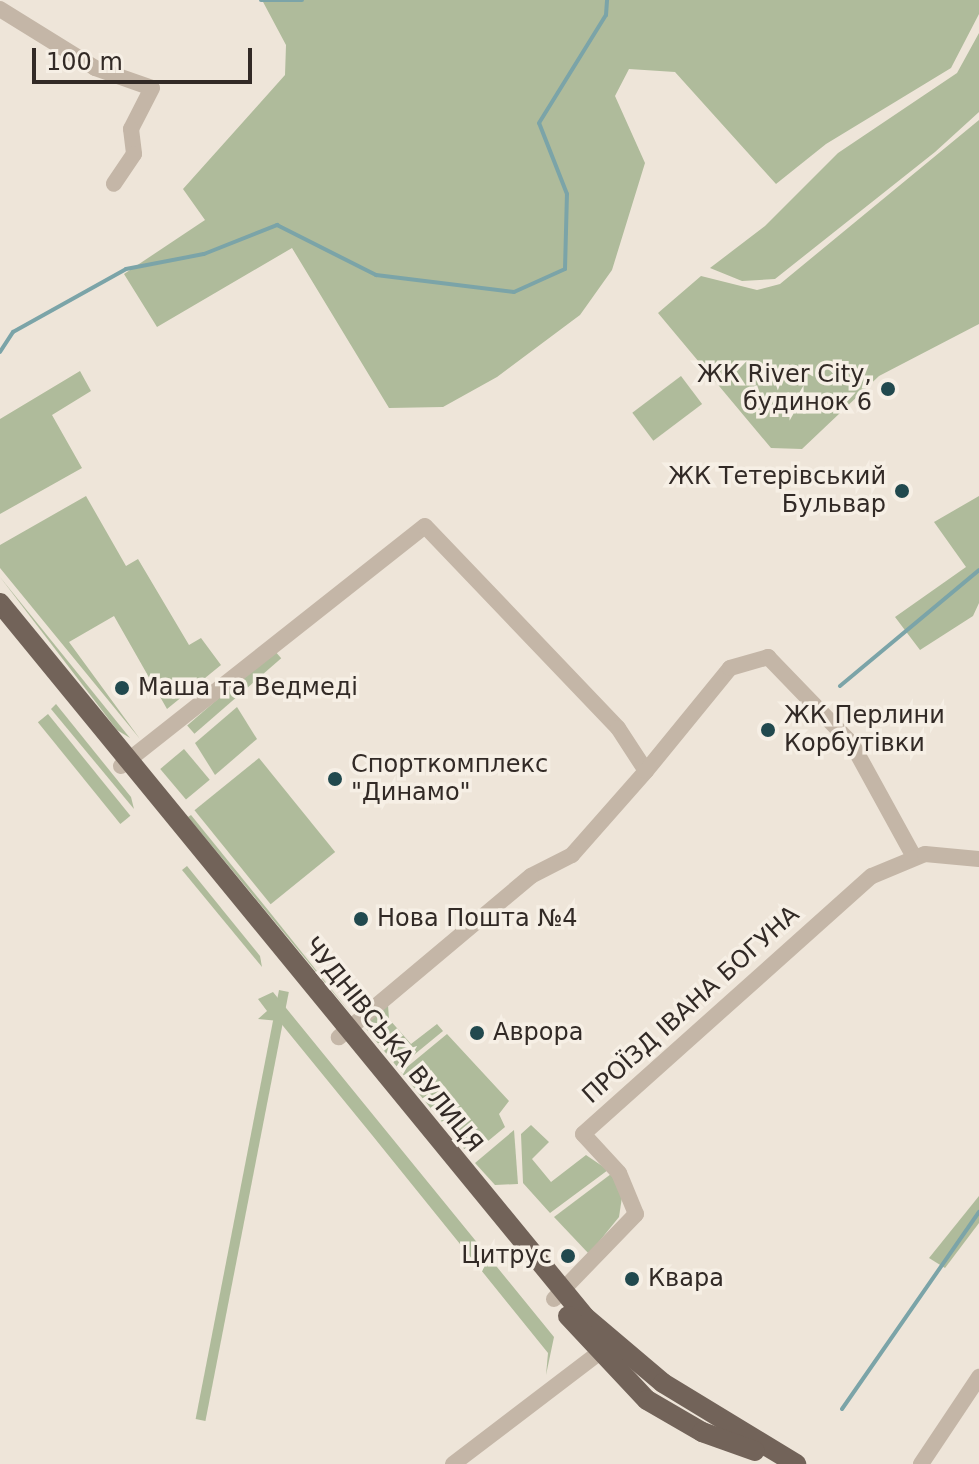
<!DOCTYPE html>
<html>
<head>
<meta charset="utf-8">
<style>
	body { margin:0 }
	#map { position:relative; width:979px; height:1464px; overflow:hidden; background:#eee5d9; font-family:"DejaVu Sans",sans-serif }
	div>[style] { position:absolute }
	.green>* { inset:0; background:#afbb9b; transform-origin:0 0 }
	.stream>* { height:4px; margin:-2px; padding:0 2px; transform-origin:2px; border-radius:2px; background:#7ba4a8 }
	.minor>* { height:16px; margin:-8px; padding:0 8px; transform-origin:8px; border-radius:8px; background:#c4b6a7 }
	.major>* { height:20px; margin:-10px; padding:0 10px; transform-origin:10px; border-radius:10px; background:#726359 }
	.dots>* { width:22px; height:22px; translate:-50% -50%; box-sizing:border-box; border:4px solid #f6efe5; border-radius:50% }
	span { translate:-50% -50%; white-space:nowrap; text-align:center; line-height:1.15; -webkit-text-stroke:7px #f6efe5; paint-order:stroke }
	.poi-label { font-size:24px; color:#322a26 }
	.right { translate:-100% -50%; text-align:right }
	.left { translate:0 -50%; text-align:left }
	.street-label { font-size:24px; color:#322a26 }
	.scale { position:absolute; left:32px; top:48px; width:220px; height:36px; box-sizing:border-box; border:4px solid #322a26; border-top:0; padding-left:10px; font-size:24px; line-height:28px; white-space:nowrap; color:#322a26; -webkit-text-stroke:6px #f6efe5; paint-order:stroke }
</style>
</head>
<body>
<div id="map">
	<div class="green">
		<div style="clip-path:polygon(262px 0,979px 0,979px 14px,951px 68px,826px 144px,776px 184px,675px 72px,629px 69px,615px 96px,645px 163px,612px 270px,580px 315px,497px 377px,443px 407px,389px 408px,292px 248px,157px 327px,124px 274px,205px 220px,183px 189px,285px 75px,286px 45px)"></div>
		<div style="clip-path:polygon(979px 33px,979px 112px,935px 152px,775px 279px,742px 281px,710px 268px,765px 226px,838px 153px,957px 73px)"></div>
		<div style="clip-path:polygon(979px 120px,979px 324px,879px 376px,802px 449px,771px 448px,658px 313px,701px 276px,757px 290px,780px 284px)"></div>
		<div style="clip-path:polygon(80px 371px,91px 391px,52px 415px,82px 468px,0 514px,0 419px)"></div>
		<div style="left:681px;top:376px;width:35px;height:61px;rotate:53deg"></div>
		<div style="clip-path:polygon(86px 496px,126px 566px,138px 559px,189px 645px,201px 638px,221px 665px,167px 709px,114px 616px,69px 642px,140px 739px,0 568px,0 545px)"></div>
		<div style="clip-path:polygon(979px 496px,979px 603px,973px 616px,920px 650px,895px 617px,966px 567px,934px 522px)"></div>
		<div style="clip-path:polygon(0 577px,130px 738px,117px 730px)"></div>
		<div style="left:274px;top:650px;width:11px;height:115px;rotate:49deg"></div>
		<div style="clip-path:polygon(56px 704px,131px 797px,134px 809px,51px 709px)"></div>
		<div style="clip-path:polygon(237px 707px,257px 739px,215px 775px,195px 743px)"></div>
		<div style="left:48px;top:714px;width:131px;height:13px;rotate:51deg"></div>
		<div style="left:184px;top:749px;width:40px;height:31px;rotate:50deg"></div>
		<div style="left:259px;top:758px;width:121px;height:83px;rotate:51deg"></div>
		<div style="clip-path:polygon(191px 815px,268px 910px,352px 1015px,188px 817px)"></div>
		<div style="clip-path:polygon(187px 866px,260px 956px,262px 967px,182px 870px)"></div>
		<div style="left:279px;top:990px;width:10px;height:437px;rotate:11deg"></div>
		<div style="clip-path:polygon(273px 992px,554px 1337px,546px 1375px,548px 1353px,372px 1135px,279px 1021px,258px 1019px,267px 1011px,258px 999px)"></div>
		<div style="clip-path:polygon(388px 1005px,389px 1019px,411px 1044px,437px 1024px,443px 1031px,398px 1068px,363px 1025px)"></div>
		<div style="clip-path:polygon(447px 1034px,509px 1101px,499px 1114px,505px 1127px,470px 1156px,401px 1072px)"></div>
		<div style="clip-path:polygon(531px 1125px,549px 1142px,532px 1159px,551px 1182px,586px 1155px,608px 1170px,550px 1213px,523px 1183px,521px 1134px)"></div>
		<div style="clip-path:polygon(514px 1130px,518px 1184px,495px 1185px,475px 1163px)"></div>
		<div style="clip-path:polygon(611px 1174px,622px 1197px,619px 1217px,589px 1254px,554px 1217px)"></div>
		<div style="clip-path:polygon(979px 1196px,979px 1223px,945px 1268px,929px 1258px)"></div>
	</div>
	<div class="stream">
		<div style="left:261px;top:0;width:41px"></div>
		<div style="left:0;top:352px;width:24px;rotate:-57deg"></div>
		<div style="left:13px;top:332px;width:129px;rotate:-29.1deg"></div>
		<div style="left:126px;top:269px;width:79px;rotate:-10.9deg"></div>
		<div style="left:204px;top:254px;width:79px;rotate:-21.7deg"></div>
		<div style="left:277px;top:225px;width:111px;rotate:26.8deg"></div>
		<div style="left:376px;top:275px;width:139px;rotate:7deg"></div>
		<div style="left:514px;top:292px;width:56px;rotate:-24.3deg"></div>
		<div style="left:565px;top:269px;width:75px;rotate:-88.5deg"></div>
		<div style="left:567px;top:194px;width:76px;rotate:-111.5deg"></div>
		<div style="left:539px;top:123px;width:127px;rotate:-58.2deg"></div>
		<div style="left:606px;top:15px;width:15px;rotate:-86deg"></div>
		<div style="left:840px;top:686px;width:181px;rotate:-39.8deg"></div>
		<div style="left:842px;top:1409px;width:240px;rotate:-55.2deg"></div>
	</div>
	<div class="minor">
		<div style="left:0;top:9px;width:112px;rotate:31.8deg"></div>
		<div style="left:95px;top:68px;width:60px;rotate:19.3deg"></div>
		<div style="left:152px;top:88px;width:46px;rotate:117.1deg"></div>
		<div style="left:131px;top:129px;width:25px;rotate:83deg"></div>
		<div style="left:134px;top:154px;width:36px;rotate:124deg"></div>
		<div style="left:121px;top:766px;width:387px;rotate:-38.3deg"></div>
		<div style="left:425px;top:526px;width:279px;rotate:46.3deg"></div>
		<div style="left:618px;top:728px;width:51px;rotate:56.9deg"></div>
		<div style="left:646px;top:771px;width:112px;rotate:131.4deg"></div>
		<div style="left:572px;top:855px;width:46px;rotate:152.9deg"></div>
		<div style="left:531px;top:876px;width:251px;rotate:140deg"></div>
		<div style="left:646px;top:771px;width:133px;rotate:-50.8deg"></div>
		<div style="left:730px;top:668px;width:40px;rotate:-16deg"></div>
		<div style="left:768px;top:657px;width:121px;rotate:46deg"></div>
		<div style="left:852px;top:744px;width:129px;rotate:61.2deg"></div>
		<div style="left:554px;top:1299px;width:118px;rotate:-46deg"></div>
		<div style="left:636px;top:1214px;width:44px;rotate:-112.5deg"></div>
		<div style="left:619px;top:1173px;width:53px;rotate:-132.7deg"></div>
		<div style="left:583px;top:1134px;width:387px;rotate:-41.8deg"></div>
		<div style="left:872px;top:876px;width:57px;rotate:-22.5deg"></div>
		<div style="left:925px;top:854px;width:54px;rotate:5.3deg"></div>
		<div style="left:453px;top:1464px;width:195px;rotate:-37.3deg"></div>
		<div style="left:921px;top:1464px;width:105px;rotate:-56.3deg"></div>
	</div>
	<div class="major">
		<div style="left:0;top:603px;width:923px;rotate:50.67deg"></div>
		<div style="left:585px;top:1317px;width:102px;rotate:40.2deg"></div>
		<div style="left:663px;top:1383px;width:156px;rotate:31.3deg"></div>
		<div style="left:568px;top:1316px;width:115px;rotate:46.8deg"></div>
		<div style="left:647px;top:1400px;width:64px;rotate:30.2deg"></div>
		<div style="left:702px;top:1432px;width:56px;rotate:19.7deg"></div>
	</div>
	<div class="dots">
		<div style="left:888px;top:389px;background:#21494e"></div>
		<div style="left:902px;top:491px;background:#21494e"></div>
		<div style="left:122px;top:688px;background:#21494e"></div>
		<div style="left:768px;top:730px;background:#21494e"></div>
		<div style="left:335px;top:779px;background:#21494e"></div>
		<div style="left:361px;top:919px;background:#21494e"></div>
		<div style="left:477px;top:1033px;background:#21494e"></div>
		<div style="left:568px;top:1256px;background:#21494e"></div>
		<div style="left:632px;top:1279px;background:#21494e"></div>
	</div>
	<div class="poi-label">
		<span class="right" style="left:872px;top:389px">ЖК River City,<br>будинок 6</span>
		<span class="right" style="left:886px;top:491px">ЖК Тетерівський<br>Бульвар</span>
		<span class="left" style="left:138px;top:688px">Маша та Ведмеді</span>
		<span class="left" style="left:784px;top:730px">ЖК Перлини<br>Корбутівки</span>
		<span class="left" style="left:351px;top:779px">Спорткомплекс<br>"Динамо"</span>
		<span class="left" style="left:377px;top:919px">Нова Пошта №4</span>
		<span class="left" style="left:493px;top:1033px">Аврора</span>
		<span class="right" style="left:552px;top:1256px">Цитрус</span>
		<span class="left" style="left:648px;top:1279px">Квара</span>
	</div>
	<div class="street-label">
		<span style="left:691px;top:1005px;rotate:-42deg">ПРОЇЗД ІВАНА БОГУНА</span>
		<span style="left:393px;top:1045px;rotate:51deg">ЧУДНІВСЬКА ВУЛИЦЯ</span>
	</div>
	<div class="scale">100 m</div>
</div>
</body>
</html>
